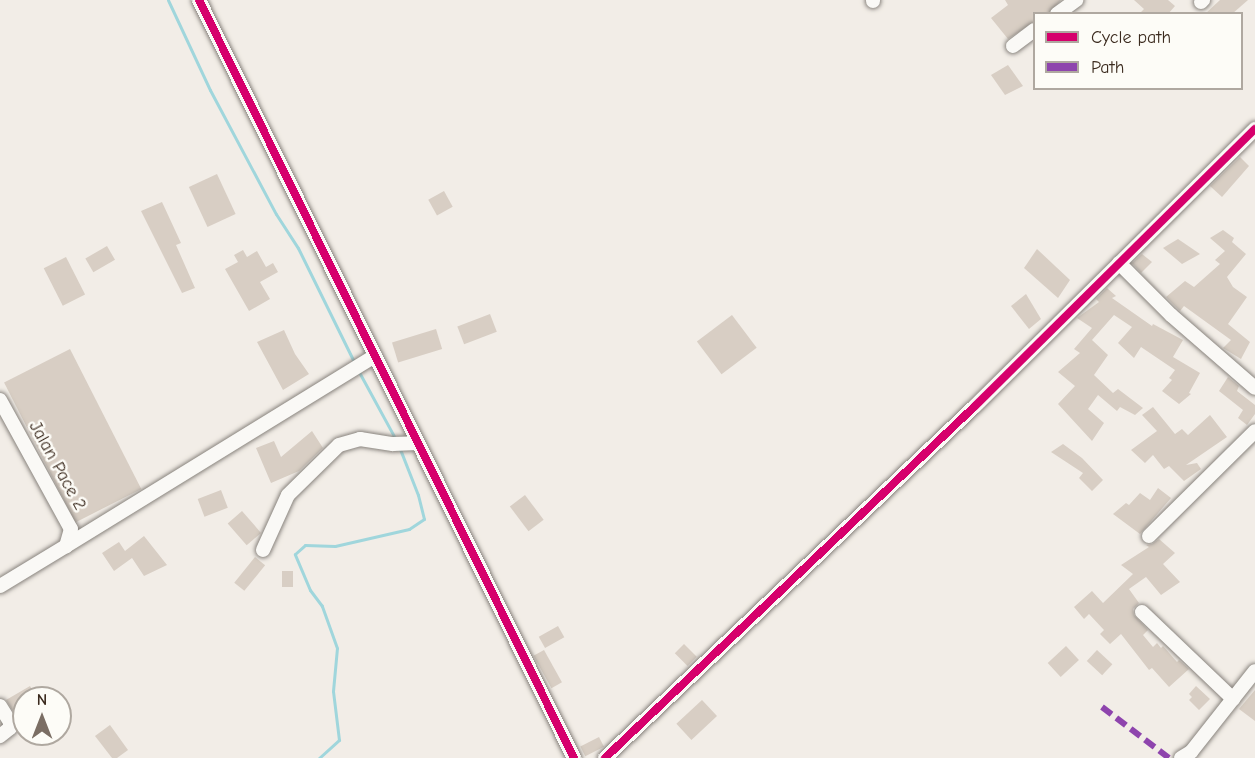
<!DOCTYPE html>
<html>
<head>
<meta charset="utf-8">
<style>
	body { margin:0 }
	#map { position:relative; width:1255px; height:758px; overflow:hidden; background:#f2ede7; font-family:"Comic Neue",sans-serif }
	div>[style] { position:absolute }
	.stream>* { height:3px; margin:-1.5px; padding:0 1.5px; transform-origin:1.5px; border-radius:1.5px; background:#a0d6dc }
	.building>* { inset:0; background:#d8cec4; transform-origin:0 0 }
	.roads { filter:drop-shadow(0 0 2px #88837d) drop-shadow(0 0 2px #88837d) }
	.minor>* { height:14px; margin:-7px; padding:0 7px; transform-origin:7px; border-radius:7px; background:#faf9f6 }
	.quiet>* { height:6px; margin-top:-3px; transform-origin:0; background:repeating-linear-gradient(90deg,#8e44ad 0 12px,transparent 0 18px) }
	.cycleway>* { height:8px; margin:-4px; padding:0 4px; transform-origin:4px; border-radius:4px; background:#d6006c }
	span { translate:-50% -50%; white-space:nowrap; text-align:center; line-height:1.15; -webkit-text-stroke:5px #fdfcf7; paint-order:stroke }
	.street-label { font-size:18px; color:#3b2a1e }
	.legend { position:absolute; left:1033px; top:12px; width:210px; height:78px; box-sizing:border-box; background:#fdfcf7; border:2px solid #afa8a0; margin:0; padding:8px 10px; list-style:none; font-size:18px; color:#3b2a1e }
	.legend li { display:flex; align-items:center; gap:12px; height:30px }
	.legend b { width:30px; border:2px solid #afa8a0 }
	.north { position:absolute; left:12px; top:686px; width:60px; height:60px; box-sizing:border-box; background:#fdfcf7; border:2px solid #afa8a0; border-radius:50%; rotate:0deg; font-size:16px; font-weight:700; line-height:24px; text-align:center; color:#3b2a1e }
	.north::after { content:''; display:block; margin:auto; width:21px; height:27px; background:#7b6e64; clip-path:polygon(50% 0,100% 100%,50% 72%,0 100%) }
</style>
</head>
<body>
<div id="map">
	<div class="stream">
		<div style="left:168px;top:0;width:99px;rotate:65deg"></div>
		<div style="left:210px;top:90px;width:140px;rotate:62deg"></div>
		<div style="left:276px;top:214px;width:40px;rotate:57.1deg"></div>
		<div style="left:298px;top:248px;width:129px;rotate:63.8deg"></div>
		<div style="left:359px;top:372px;width:77px;rotate:61.4deg"></div>
		<div style="left:319px;top:758px;width:27px;rotate:-42deg"></div>
		<div style="left:339px;top:740px;width:49px;rotate:-97deg"></div>
		<div style="left:333px;top:691px;width:43px;rotate:-84.7deg"></div>
		<div style="left:337px;top:648px;width:45px;rotate:-109.7deg"></div>
		<div style="left:322px;top:606px;width:20px;rotate:-127deg"></div>
		<div style="left:310px;top:590px;width:39px;rotate:-113deg"></div>
		<div style="left:295px;top:554px;width:13px;rotate:-42deg"></div>
		<div style="left:305px;top:545px;width:30px;rotate:2deg"></div>
		<div style="left:335px;top:546px;width:76px;rotate:-12.9deg"></div>
		<div style="left:409px;top:529px;width:18px;rotate:-34deg"></div>
		<div style="left:424px;top:519px;width:25px;rotate:-104deg"></div>
		<div style="left:418px;top:495px;width:49px;rotate:-111.4deg"></div>
	</div>
	<div class="building">
		<div style="clip-path:polygon(1005px 0,1061px 0,1048px 14px,1035px 14px,1035px 21px,1008px 39px,991px 18px,1008px 5px)"></div>
		<div style="clip-path:polygon(1134px 0,1168px 0,1175px 6px,1168px 14px,1139px 14px,1144px 9px)"></div>
		<div style="clip-path:polygon(1220px 0,1248px 0,1232px 14px,1205px 14px)"></div>
		<div style="clip-path:polygon(1008px 65px,1023px 86px,1005px 95px,991px 75px)"></div>
		<div style="clip-path:polygon(1240px 157px,1249px 166px,1222px 197px,1210px 186px)"></div>
		<div style="left:217px;top:174px;width:44px;height:31px;rotate:65deg"></div>
		<div style="left:444px;top:191px;width:18px;height:18px;rotate:61deg"></div>
		<div style="clip-path:polygon(162px 202px,181px 243px,176px 245px,195px 288px,182px 293px,141px 211px)"></div>
		<div style="clip-path:polygon(1223px 230px,1234px 238px,1232px 242px,1246px 254px,1227px 277px,1233px 287px,1247px 297px,1228px 324px,1250px 342px,1241px 359px,1223px 348px,1231px 340px,1184px 306px,1180px 311px,1166px 297px,1185px 281px,1194px 287px,1220px 264px,1215px 260px,1225px 251px,1210px 238px)"></div>
		<div style="clip-path:polygon(1178px 239px,1200px 254px,1182px 264px,1163px 248px)"></div>
		<div style="left:107px;top:246px;width:16px;height:25px;rotate:60deg"></div>
		<div style="clip-path:polygon(1037px 249px,1070px 280px,1058px 298px,1024px 268px)"></div>
		<div style="clip-path:polygon(243px 250px,247px 257px,257px 251px,266px 267px,273px 263px,278px 272px,260px 282px,270px 299px,249px 311px,225px 269px,238px 262px,234px 255px)"></div>
		<div style="clip-path:polygon(1142px 254px,1152px 262px,1141px 273px,1132px 263px)"></div>
		<div style="left:66px;top:257px;width:42px;height:25px;rotate:63deg"></div>
		<div style="clip-path:polygon(1107px 288px,1116px 296px,1112px 298px,1152px 326px,1153px 324px,1183px 340px,1173px 357px,1200px 373px,1189px 393px,1191px 394px,1179px 404px,1162px 391px,1172px 380px,1169px 378px,1175px 370px,1141px 347px,1134px 358px,1118px 343px,1132px 327px,1114px 315px,1092px 340px,1108px 355px,1094px 375px,1113px 393px,1118px 389px,1143px 408px,1135px 415px,1120px 407px,1117px 411px,1098px 395px,1088px 409px,1104px 423px,1092px 441px,1058px 404px,1075px 386px,1058px 372px,1080px 353px,1074px 349px,1092px 328px,1077px 318px,1099px 302px,1096px 299px)"></div>
		<div style="clip-path:polygon(1026px 294px,1041px 319px,1029px 329px,1011px 306px)"></div>
		<div style="left:490px;top:314px;width:19px;height:35px;rotate:69deg"></div>
		<div style="left:732px;top:315px;width:41px;height:44px;rotate:53deg"></div>
		<div style="left:436px;top:329px;width:21px;height:46px;rotate:73deg"></div>
		<div style="clip-path:polygon(284px 330px,295px 354px,309px 374px,283px 390px,257px 342px)"></div>
		<div style="left:70px;top:349px;width:157px;height:74px;rotate:63deg"></div>
		<div style="clip-path:polygon(1228px 377px,1239px 386px,1237px 391px,1255px 405px,1255px 414px,1247px 425px,1238px 418px,1243px 410px,1219px 391px)"></div>
		<div style="clip-path:polygon(1153px 407px,1175px 434px,1182px 429px,1188px 435px,1210px 415px,1227px 437px,1186px 465px,1197px 463px,1201px 469px,1184px 481px,1169px 466px,1164px 469px,1153px 455px,1145px 463px,1131px 450px,1157px 431px,1142px 415px)"></div>
		<div style="clip-path:polygon(312px 431px,323px 448px,299px 471px,271px 483px,256px 448px,274px 441px,281px 457px)"></div>
		<div style="clip-path:polygon(1063px 444px,1082px 458px,1103px 480px,1092px 491px,1079px 478px,1083px 473px,1051px 452px)"></div>
		<div style="clip-path:polygon(1158px 488px,1171px 498px,1140px 534px,1113px 514px,1126px 503px,1129px 505px,1140px 493px,1150px 500px)"></div>
		<div style="left:221px;top:490px;width:19px;height:25px;rotate:69deg"></div>
		<div style="left:525px;top:495px;width:31px;height:19px;rotate:53deg"></div>
		<div style="left:242px;top:511px;width:29px;height:19px;rotate:49deg"></div>
		<div style="clip-path:polygon(144px 536px,167px 565px,144px 576px,132px 558px,114px 571px,102px 553px,119px 542px,125px 551px)"></div>
		<div style="clip-path:polygon(1159px 539px,1175px 553px,1163px 564px,1180px 582px,1161px 595px,1146px 577px,1129px 589px,1139px 603px,1133px 609px,1134px 615px,1148px 630px,1143px 635px,1153px 647px,1157px 643px,1161px 648px,1163px 646px,1177px 662px,1179px 660px,1189px 669px,1169px 687px,1152px 668px,1149px 670px,1121px 634px,1110px 644px,1100px 634px,1104px 630px,1089px 614px,1084px 619px,1074px 607px,1092px 591px,1103px 603px,1133px 574px,1121px 565px,1149px 547px,1146px 545px,1152px 544px)"></div>
		<div style="left:255px;top:557px;width:13px;height:33px;rotate:39deg"></div>
		<div style="left:282px;top:571px;width:11px;height:16px"></div>
		<div style="left:558px;top:626px;width:13px;height:22px;rotate:61deg"></div>
		<div style="left:684px;top:644px;width:18px;height:13px;rotate:45deg"></div>
		<div style="left:1066px;top:646px;width:19px;height:25px;rotate:47deg"></div>
		<div style="left:544px;top:650px;width:37px;height:12px;rotate:61deg"></div>
		<div style="left:1097px;top:650px;width:21px;height:15px;rotate:43deg"></div>
		<div style="clip-path:polygon(30px 686px,37px 698px,24px 698px,24px 717px,19px 721px,6px 700px)"></div>
		<div style="clip-path:polygon(1196px 686px,1210px 699px,1199px 710px,1189px 700px,1192px 697px,1189px 694px)"></div>
		<div style="clip-path:polygon(1255px 690px,1255px 721px,1239px 709px)"></div>
		<div style="left:702px;top:700px;width:22px;height:35px;rotate:47deg"></div>
		<div style="clip-path:polygon(110px 725px,128px 750px,117px 758px,112px 758px,95px 736px)"></div>
		<div style="left:599px;top:737px;width:11px;height:21px;rotate:63deg"></div>
	</div>
	<div class="roads">
		<div class="minor">
			<div style="left:199px;top:0;width:846px;rotate:63.68deg"></div>
			<div style="left:873px;top:0;width:1px;rotate:90deg"></div>
			<div style="left:1201px;top:2px;width:3px;rotate:-45deg"></div>
			<div style="left:1057px;top:14px;width:24px;rotate:-36deg"></div>
			<div style="left:1013px;top:46px;width:26px;rotate:-37deg"></div>
			<div style="left:1119px;top:263px;width:74px;rotate:45deg"></div>
			<div style="left:1171px;top:315px;width:111px;rotate:41deg"></div>
			<div style="left:0;top:400px;width:147px;rotate:61.2deg"></div>
			<div style="left:71px;top:529px;width:18px;rotate:106deg"></div>
			<div style="left:66px;top:546px;width:77px;rotate:148.8deg"></div>
			<div style="left:1149px;top:536px;width:149px;rotate:-44.7deg"></div>
			<div style="left:66px;top:546px;width:363px;rotate:-31.6deg"></div>
			<div style="left:263px;top:550px;width:60px;rotate:-65.6deg"></div>
			<div style="left:288px;top:495px;width:71px;rotate:-44.4deg"></div>
			<div style="left:339px;top:445px;width:22px;rotate:-16deg"></div>
			<div style="left:360px;top:439px;width:33px;rotate:9deg"></div>
			<div style="left:393px;top:444px;width:25px;rotate:-2deg"></div>
			<div style="left:1142px;top:612px;width:126px;rotate:43.7deg"></div>
			<div style="left:0;top:706px;width:19px;rotate:58deg"></div>
			<div style="left:10px;top:722px;width:6px;rotate:90deg"></div>
			<div style="left:10px;top:728px;width:13px;rotate:141deg"></div>
			<div style="left:605px;top:758px;width:511px;rotate:-43.57deg"></div>
			<div style="left:975px;top:406px;width:394px;rotate:-44.7deg"></div>
			<div style="left:1181px;top:758px;width:12px;rotate:-31deg"></div>
			<div style="left:1191px;top:752px;width:103px;rotate:-51.7deg"></div>
		</div>
	</div>
	<div class="quiet">
		<div style="left:1102px;top:707px;width:84px;rotate:37.3deg"></div>
	</div>
	<div class="cycleway">
		<div style="left:199px;top:0;width:846px;rotate:63.68deg"></div>
		<div style="left:605px;top:758px;width:511px;rotate:-43.57deg"></div>
		<div style="left:975px;top:406px;width:394px;rotate:-44.7deg"></div>
	</div>
	<div class="street-label">
		<span style="left:57px;top:466px;rotate:61deg">Jalan Pace 2</span>
	</div>
	<ul class="legend">
	<li><b style="height:8px;background:#d6006c"></b>Cycle path</li>
	<li><b style="height:8px;background:#8e44ad"></b>Path</li>
	</ul>
	<div class="north">N</div>
</div>
</body>
</html>
